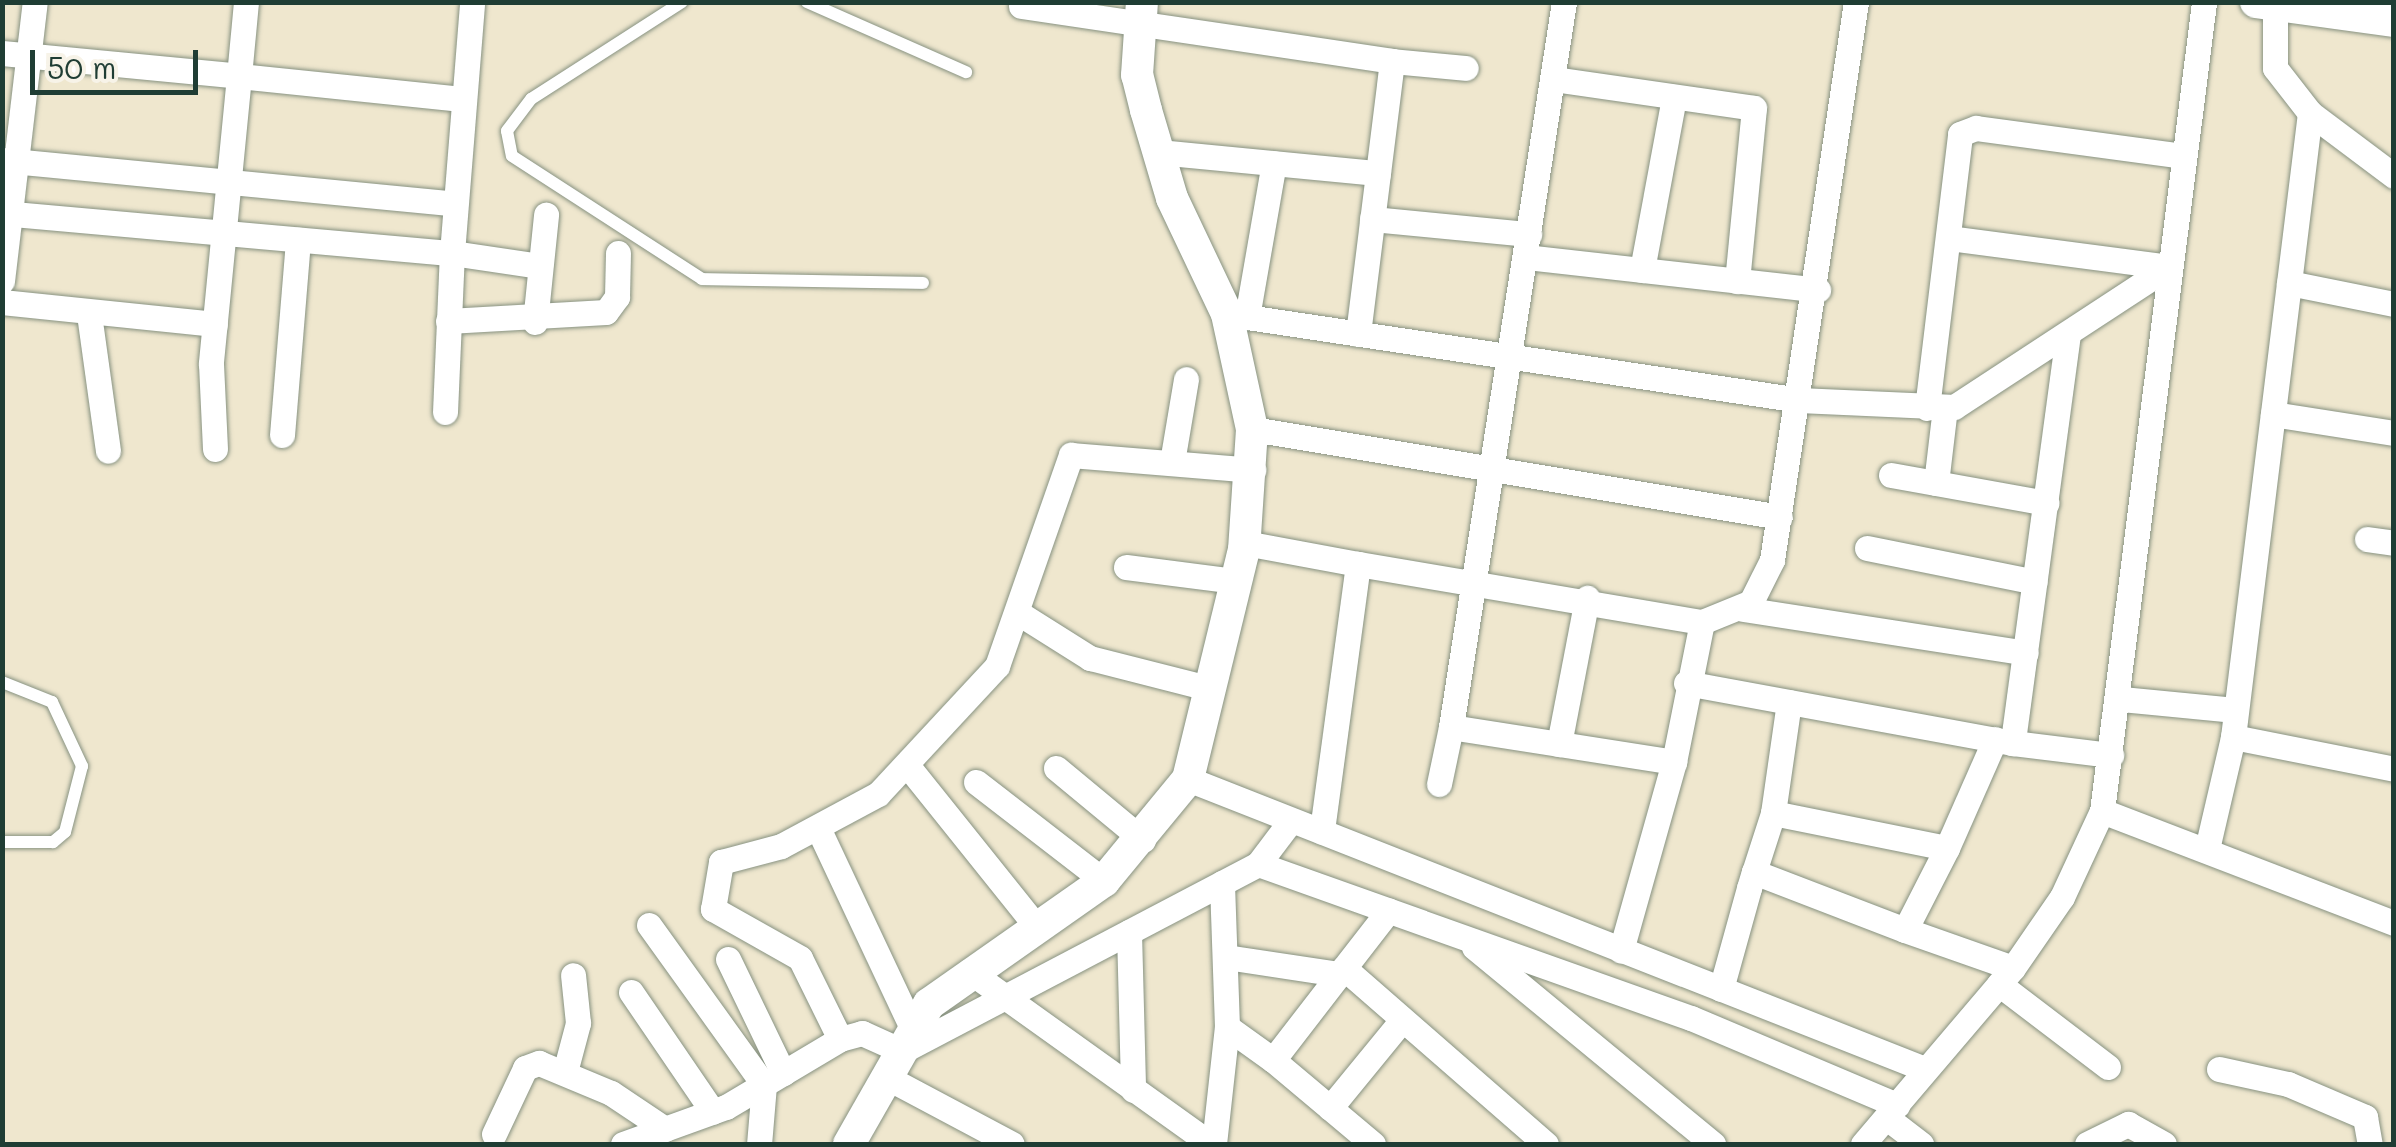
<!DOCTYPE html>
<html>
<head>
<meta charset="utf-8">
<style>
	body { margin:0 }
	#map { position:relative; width:2396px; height:1147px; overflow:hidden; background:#efe7ce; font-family:Mali,sans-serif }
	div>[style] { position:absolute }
	.roads { filter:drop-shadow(0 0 2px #879281) drop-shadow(0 0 2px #879281) }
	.service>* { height:12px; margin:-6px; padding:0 6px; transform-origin:6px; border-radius:6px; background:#fff }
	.minor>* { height:25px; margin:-12.5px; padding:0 12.5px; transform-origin:12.5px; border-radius:12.5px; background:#fff }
	.tertiary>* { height:32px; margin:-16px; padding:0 16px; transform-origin:16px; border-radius:16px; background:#fff }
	span { translate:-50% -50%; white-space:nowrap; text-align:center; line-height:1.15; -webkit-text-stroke:8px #f7f3e8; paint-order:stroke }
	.frame { position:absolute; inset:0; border:5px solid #1f3d34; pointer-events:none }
	.scale { position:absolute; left:30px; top:50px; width:168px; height:45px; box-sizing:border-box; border:5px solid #1f3d34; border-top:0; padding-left:12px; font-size:30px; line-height:35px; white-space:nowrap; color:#1f3d34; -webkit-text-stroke:8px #f7f3e8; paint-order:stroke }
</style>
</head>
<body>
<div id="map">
	<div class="roads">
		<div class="service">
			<div style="left:682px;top:2px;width:179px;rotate:147.3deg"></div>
			<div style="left:531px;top:99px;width:40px;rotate:127deg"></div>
			<div style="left:507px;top:131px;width:25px;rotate:79deg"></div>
			<div style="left:512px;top:156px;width:226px;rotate:32.9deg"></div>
			<div style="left:702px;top:279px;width:221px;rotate:1deg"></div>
			<div style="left:807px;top:2px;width:174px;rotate:23.8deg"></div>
			<div style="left:2px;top:682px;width:54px;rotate:21.8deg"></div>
			<div style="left:52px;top:702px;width:71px;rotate:64.9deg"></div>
			<div style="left:82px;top:766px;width:68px;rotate:104.4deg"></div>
			<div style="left:65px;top:832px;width:16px;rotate:140deg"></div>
			<div style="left:53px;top:842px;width:51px;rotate:180deg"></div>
		</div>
		<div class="minor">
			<div style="left:246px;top:2px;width:74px;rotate:95.4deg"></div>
			<div style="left:239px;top:76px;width:224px;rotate:5.9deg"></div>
			<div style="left:1564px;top:2px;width:734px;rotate:98.86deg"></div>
			<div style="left:1451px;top:727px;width:226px;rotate:8.9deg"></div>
			<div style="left:1674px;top:762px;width:196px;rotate:105.7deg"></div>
			<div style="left:1021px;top:6px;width:375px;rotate:8.4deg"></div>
			<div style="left:1392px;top:61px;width:275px;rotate:97.1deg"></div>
			<div style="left:2px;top:53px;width:238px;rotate:5.5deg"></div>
			<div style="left:239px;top:76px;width:289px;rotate:95.6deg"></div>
			<div style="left:211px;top:364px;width:85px;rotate:87.3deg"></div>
			<div style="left:1392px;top:61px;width:74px;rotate:5.4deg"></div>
			<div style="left:1553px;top:79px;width:203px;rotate:8.2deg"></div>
			<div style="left:1754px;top:108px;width:174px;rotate:95.6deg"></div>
			<div style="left:2310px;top:113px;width:105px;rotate:36.9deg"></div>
			<div style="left:1158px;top:152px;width:221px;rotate:5.5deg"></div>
			<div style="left:2px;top:160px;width:455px;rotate:5.5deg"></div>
			<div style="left:2px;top:213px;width:452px;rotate:5.1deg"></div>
			<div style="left:452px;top:253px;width:252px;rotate:-85.4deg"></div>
			<div style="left:1372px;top:219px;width:158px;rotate:5.5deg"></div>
			<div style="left:1949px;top:238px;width:221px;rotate:7.5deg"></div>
			<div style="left:1526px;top:257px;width:294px;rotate:6.4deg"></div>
			<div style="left:1642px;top:270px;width:176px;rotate:-79.5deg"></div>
			<div style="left:2px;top:281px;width:281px;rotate:-83.3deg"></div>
			<div style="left:2289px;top:283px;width:107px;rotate:11.3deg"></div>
			<div style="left:2px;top:302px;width:214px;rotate:5.9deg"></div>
			<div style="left:89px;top:314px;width:138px;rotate:82.1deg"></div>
			<div style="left:1227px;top:314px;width:579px;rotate:8.54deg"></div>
			<div style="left:1800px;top:400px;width:154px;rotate:2.6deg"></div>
			<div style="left:1954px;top:407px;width:256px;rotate:-33.2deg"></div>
			<div style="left:1247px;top:317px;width:156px;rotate:-80.1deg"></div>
			<div style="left:448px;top:321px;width:158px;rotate:-3.3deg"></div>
			<div style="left:606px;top:312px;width:19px;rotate:-54deg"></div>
			<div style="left:617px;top:297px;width:44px;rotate:-88.7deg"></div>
			<div style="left:535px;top:322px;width:108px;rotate:-84.1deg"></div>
			<div style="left:2068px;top:334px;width:413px;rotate:97.7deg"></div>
			<div style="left:2013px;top:743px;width:99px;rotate:7deg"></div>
			<div style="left:1927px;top:408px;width:276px;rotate:-83.1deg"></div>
			<div style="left:1960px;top:134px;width:17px;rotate:-21deg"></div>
			<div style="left:1976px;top:128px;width:209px;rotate:7.7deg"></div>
			<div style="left:445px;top:412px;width:159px;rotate:-87.5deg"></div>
			<div style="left:452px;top:253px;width:89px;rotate:8.4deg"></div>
			<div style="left:2273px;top:414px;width:122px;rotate:8.9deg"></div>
			<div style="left:1252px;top:429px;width:535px;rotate:9.46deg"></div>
			<div style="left:282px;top:435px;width:196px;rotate:-85.3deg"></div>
			<div style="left:1172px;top:462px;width:84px;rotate:-80.4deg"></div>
			<div style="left:1891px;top:475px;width:158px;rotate:10.2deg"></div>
			<div style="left:1936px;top:483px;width:76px;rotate:-83.2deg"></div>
			<div style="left:2367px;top:539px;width:27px;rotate:8deg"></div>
			<div style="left:1245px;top:543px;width:115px;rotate:10.5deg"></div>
			<div style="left:1358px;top:564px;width:270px;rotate:97.7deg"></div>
			<div style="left:1867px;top:548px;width:171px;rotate:11.4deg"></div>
			<div style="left:1358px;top:564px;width:349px;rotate:9.6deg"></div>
			<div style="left:1126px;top:567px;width:111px;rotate:7.3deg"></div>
			<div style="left:1743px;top:609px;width:286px;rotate:8.8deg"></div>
			<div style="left:1020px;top:614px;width:83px;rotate:32.2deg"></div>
			<div style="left:1090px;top:658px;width:122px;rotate:14.3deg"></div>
			<div style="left:1686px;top:683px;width:332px;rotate:10.4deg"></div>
			<div style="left:2121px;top:699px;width:115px;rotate:5.5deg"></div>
			<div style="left:2233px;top:737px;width:164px;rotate:11.2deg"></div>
			<div style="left:1559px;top:744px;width:149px;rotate:-79.1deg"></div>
			<div style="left:1674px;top:762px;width:143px;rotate:-78.7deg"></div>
			<div style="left:1702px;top:622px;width:53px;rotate:-22.2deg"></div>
			<div style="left:1751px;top:602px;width:47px;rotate:-63.4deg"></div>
			<div style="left:1772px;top:560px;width:564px;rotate:-81.44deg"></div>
			<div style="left:907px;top:765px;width:206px;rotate:51.3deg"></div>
			<div style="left:1056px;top:768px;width:113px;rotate:39.6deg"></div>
			<div style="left:1188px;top:779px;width:792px;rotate:21.48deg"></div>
			<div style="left:976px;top:782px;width:162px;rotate:37.7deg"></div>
			<div style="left:1439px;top:784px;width:58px;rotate:-78.1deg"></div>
			<div style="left:2102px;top:811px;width:313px;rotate:21deg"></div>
			<div style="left:1773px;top:813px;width:112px;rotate:-81.8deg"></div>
			<div style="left:818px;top:828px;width:223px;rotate:64.8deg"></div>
			<div style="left:1947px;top:848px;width:119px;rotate:-66.2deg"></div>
			<div style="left:2207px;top:849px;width:115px;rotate:-76.9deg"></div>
			<div style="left:2233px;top:737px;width:629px;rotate:-82.97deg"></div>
			<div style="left:2310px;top:113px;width:57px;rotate:-127.9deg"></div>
			<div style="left:2275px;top:68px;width:63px;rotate:-90deg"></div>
			<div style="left:1258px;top:864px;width:460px;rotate:19.6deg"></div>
			<div style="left:1691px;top:1018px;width:224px;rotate:22.9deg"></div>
			<div style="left:649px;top:925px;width:197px;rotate:54.3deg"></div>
			<div style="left:764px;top:1085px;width:59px;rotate:94.8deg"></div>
			<div style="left:1905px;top:930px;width:114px;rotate:19.4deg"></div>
			<div style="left:1129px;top:932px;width:158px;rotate:88.5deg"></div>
			<div style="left:1474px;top:947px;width:310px;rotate:39.5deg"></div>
			<div style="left:1226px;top:957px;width:113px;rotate:8.6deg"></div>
			<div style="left:728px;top:959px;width:127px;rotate:64.2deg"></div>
			<div style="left:1344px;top:968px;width:73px;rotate:-52.2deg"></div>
			<div style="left:969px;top:971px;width:297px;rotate:35.6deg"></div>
			<div style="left:1999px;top:984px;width:137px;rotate:37.3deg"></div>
			<div style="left:1721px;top:989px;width:105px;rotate:-74.5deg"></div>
			<div style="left:1749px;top:888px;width:17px;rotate:-73deg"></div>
			<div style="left:1754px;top:872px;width:62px;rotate:-72.1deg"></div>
			<div style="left:1773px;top:813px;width:177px;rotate:11.4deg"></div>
			<div style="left:1947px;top:848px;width:92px;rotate:117.1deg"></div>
			<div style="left:1905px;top:930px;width:162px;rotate:-159deg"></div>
			<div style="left:631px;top:992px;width:145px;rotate:55.7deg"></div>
			<div style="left:1227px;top:1027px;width:57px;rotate:35.7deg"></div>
			<div style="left:840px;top:1039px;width:90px;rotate:-116.3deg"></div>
			<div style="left:800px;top:958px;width:100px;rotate:-150.6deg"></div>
			<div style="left:713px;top:909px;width:48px;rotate:-80.3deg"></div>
			<div style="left:721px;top:862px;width:62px;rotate:-14.9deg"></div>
			<div style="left:781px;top:846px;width:110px;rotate:-28.2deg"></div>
			<div style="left:878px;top:794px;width:175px;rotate:-47.1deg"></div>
			<div style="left:997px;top:666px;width:224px;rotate:-70.7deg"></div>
			<div style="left:1071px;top:455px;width:183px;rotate:4.7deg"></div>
			<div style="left:2219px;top:1069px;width:71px;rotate:12.3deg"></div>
			<div style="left:2288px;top:1084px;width:84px;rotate:23.2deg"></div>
			<div style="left:2365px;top:1117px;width:27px;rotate:80deg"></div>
			<div style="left:565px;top:1072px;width:51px;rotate:-75.1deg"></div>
			<div style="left:578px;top:1023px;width:48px;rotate:-95.9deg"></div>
			<div style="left:888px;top:1078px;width:140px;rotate:28deg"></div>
			<div style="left:1330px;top:1108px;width:114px;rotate:-50.7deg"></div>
			<div style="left:1887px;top:1118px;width:43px;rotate:37.4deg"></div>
			<div style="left:494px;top:1134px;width:73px;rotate:-64.8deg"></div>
			<div style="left:525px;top:1068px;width:15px;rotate:-20deg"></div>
			<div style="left:539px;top:1063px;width:78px;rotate:22.6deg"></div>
			<div style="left:611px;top:1093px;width:65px;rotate:33.7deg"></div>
			<div style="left:623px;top:1144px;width:109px;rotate:-19.8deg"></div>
			<div style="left:726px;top:1107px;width:133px;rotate:-30.8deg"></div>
			<div style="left:840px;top:1039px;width:23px;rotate:-15deg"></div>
			<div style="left:862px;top:1033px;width:44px;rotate:24.2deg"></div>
			<div style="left:902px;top:1051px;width:402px;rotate:-27.7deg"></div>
			<div style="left:1258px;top:864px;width:51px;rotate:-52.9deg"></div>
			<div style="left:1214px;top:1144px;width:118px;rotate:-83.7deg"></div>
			<div style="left:1227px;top:1027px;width:144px;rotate:-92deg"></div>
			<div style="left:1373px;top:1144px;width:131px;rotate:-140deg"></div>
			<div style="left:1273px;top:1060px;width:116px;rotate:-52.3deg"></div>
			<div style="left:1344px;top:968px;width:268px;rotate:41.1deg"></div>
			<div style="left:1863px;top:1144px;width:231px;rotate:-49.6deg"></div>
			<div style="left:2013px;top:968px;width:86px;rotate:-55.4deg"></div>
			<div style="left:2062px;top:897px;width:95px;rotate:-65.1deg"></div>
			<div style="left:2102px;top:811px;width:815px;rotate:-82.81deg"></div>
			<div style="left:2087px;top:1144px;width:46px;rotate:-26deg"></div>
			<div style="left:2128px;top:1124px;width:41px;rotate:29.1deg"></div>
		</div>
		<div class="tertiary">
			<div style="left:2256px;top:2px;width:139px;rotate:7.8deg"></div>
			<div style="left:849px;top:1144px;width:161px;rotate:-60.3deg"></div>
			<div style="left:929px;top:1004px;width:214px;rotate:-35.1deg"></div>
			<div style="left:1104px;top:881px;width:132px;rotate:-50.5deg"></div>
			<div style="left:1188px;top:779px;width:236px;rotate:-76.3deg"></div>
			<div style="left:1244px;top:550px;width:121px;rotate:-86.2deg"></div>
			<div style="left:1252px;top:429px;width:118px;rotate:-102.3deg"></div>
			<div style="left:1227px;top:314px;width:128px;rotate:-115.4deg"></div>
			<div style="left:1172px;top:198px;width:92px;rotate:-106.5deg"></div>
			<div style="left:1146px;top:110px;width:36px;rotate:-104deg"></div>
			<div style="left:1137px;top:75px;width:73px;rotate:-86.1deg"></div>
		</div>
	</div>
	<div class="frame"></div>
	<div class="scale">50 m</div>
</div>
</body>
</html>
